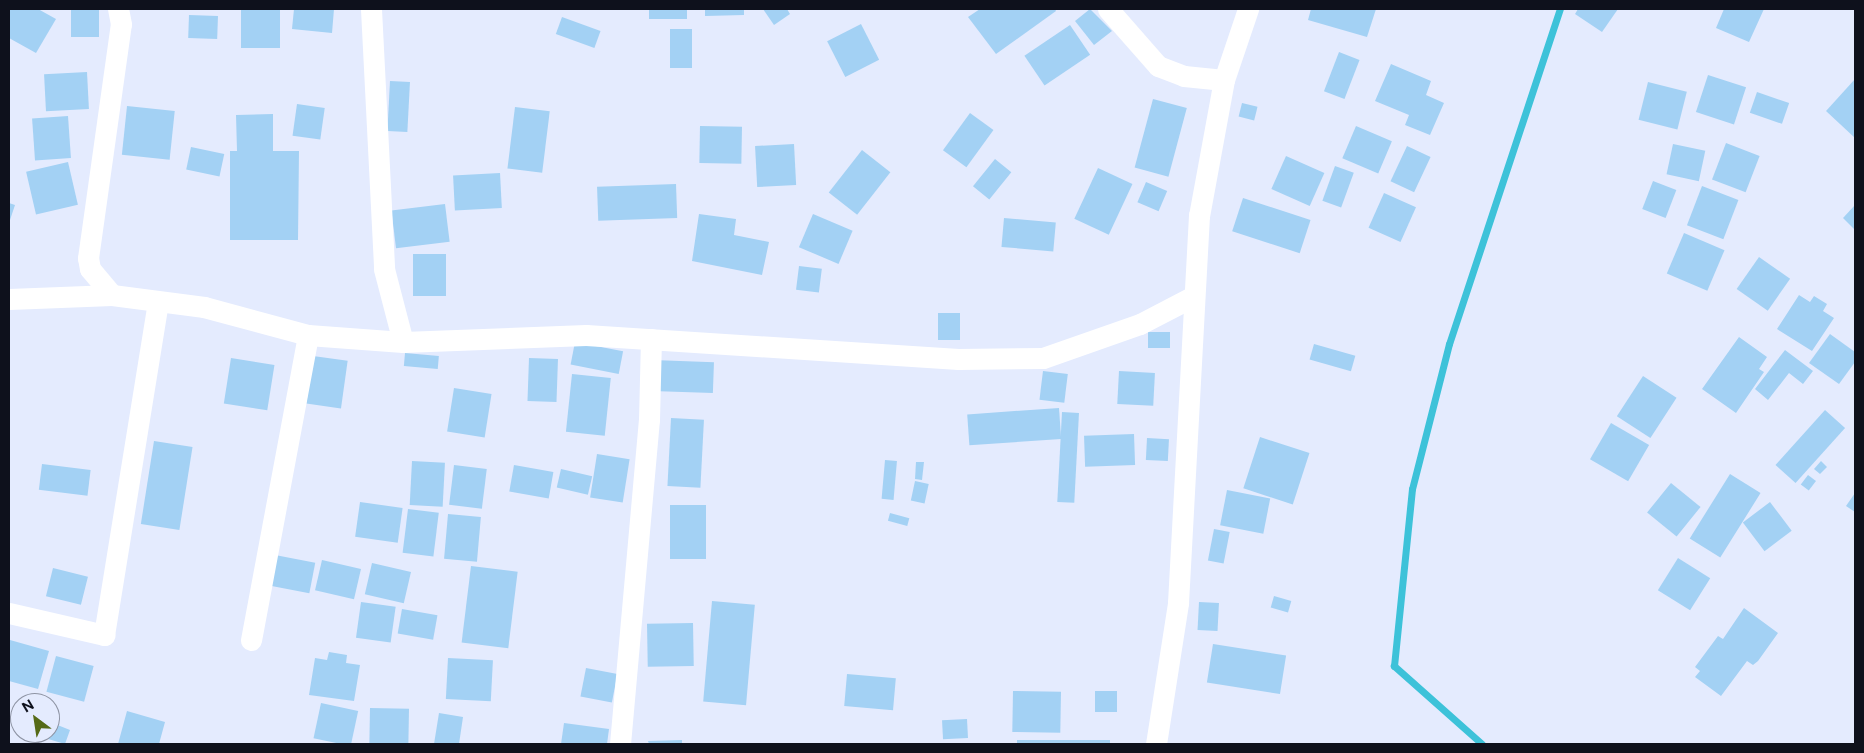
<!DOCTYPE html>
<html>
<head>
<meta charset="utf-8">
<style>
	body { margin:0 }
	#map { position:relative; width:1864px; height:753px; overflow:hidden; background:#e4ebfe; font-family:"Public Sans",sans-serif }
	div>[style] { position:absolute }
	.stream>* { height:7px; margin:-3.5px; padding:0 3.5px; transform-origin:3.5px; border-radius:3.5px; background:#3dc2d9 }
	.building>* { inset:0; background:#a3d1f4; transform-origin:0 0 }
	.street>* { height:21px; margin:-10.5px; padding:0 10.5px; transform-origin:10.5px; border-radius:10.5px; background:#fff }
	span { translate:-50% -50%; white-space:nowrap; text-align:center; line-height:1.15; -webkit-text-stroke:4px #e4ebfe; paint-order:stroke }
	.frame { position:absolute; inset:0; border:10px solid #0e111c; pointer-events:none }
	.north { position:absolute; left:10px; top:693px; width:50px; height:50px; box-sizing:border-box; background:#e4ebfe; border:1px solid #8e94a4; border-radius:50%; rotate:329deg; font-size:14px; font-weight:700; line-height:20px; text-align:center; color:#0e111c }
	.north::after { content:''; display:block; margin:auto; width:18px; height:22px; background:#556a17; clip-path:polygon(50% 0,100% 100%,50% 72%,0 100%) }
</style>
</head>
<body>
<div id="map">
	<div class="stream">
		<div style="left:1482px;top:744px;width:118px;rotate:-138.4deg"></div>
		<div style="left:1394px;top:666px;width:178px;rotate:-84.2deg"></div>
		<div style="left:1412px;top:489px;width:150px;rotate:-75.7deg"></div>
		<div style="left:1449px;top:344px;width:353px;rotate:-71.7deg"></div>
	</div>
	<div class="building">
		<div style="clip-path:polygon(9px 9px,38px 9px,56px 19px,36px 53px,9px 38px)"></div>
		<div style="left:71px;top:9px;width:28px;height:28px"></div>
		<div style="left:241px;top:9px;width:39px;height:39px"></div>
		<div style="clip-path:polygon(294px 9px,334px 9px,332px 33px,292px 29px)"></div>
		<div style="left:649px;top:9px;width:38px;height:10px"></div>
		<div style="clip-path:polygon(705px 9px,744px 9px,744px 15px,705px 16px)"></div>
		<div style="clip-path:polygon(763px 9px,787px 9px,790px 14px,774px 25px)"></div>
		<div style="clip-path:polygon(980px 9px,1055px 9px,1056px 11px,996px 54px,968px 17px)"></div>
		<div style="clip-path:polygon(1090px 9px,1112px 31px,1094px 45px,1075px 21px)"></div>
		<div style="clip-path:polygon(1311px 9px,1376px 9px,1367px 37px,1308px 20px)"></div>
		<div style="clip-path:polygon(1578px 9px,1618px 9px,1602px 32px,1575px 14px)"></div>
		<div style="clip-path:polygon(1724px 9px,1764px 9px,1749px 42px,1716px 28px)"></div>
		<div style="left:189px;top:15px;width:29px;height:23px;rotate:2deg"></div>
		<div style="left:562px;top:17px;width:41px;height:18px;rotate:20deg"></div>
		<div style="left:861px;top:24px;width:40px;height:38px;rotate:63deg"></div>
		<div style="left:1070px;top:25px;width:36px;height:55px;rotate:56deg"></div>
		<div style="left:692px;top:29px;width:39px;height:22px;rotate:90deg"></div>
		<div style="left:1339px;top:52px;width:22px;height:42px;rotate:21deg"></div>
		<div style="clip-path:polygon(1391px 64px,1431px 81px,1426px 95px,1444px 103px,1430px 135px,1405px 125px,1409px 115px,1375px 101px)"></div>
		<div style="left:87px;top:72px;width:37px;height:43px;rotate:87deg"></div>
		<div style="left:1708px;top:75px;width:40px;height:39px;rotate:18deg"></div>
		<div style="clip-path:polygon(1855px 79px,1855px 138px,1826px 111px)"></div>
		<div style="left:390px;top:81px;width:20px;height:50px;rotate:3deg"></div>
		<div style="left:1648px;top:82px;width:40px;height:39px;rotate:14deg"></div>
		<div style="left:1757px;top:92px;width:34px;height:22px;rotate:19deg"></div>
		<div style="left:1153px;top:99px;width:35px;height:71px;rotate:15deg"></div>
		<div style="left:1242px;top:103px;width:16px;height:14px;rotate:14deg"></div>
		<div style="left:297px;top:104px;width:28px;height:32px;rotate:8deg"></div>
		<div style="left:127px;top:106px;width:48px;height:49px;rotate:6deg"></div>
		<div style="left:515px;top:107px;width:35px;height:62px;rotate:7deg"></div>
		<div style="left:970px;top:113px;width:29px;height:46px;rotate:36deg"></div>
		<div style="clip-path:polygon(273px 114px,273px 151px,299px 151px,298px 240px,230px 240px,230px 151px,237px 151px,236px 115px)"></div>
		<div style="left:68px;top:116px;width:42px;height:36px;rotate:86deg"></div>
		<div style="left:700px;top:126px;width:42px;height:37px;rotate:1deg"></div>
		<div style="left:1356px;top:126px;width:39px;height:35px;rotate:23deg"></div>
		<div style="left:1726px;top:143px;width:36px;height:39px;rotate:21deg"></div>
		<div style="left:794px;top:144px;width:41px;height:39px;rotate:87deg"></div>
		<div style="left:1673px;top:144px;width:33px;height:31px;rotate:12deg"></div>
		<div style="left:1407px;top:146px;width:26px;height:39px;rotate:25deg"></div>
		<div style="left:191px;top:147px;width:34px;height:23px;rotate:12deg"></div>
		<div style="left:862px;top:150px;width:36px;height:54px;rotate:38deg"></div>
		<div style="left:1286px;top:156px;width:42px;height:36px;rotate:24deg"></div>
		<div style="left:995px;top:159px;width:21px;height:35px;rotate:39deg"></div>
		<div style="left:68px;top:162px;width:44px;height:43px;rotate:77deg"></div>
		<div style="left:1335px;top:166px;width:20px;height:37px;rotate:20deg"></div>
		<div style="left:1098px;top:168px;width:38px;height:56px;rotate:25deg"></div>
		<div style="left:500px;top:173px;width:35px;height:47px;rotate:87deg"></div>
		<div style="left:1653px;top:181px;width:25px;height:30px;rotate:21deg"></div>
		<div style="left:1146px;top:182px;width:23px;height:22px;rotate:23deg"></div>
		<div style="left:676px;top:184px;width:34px;height:79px;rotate:88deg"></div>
		<div style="left:1702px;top:186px;width:39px;height:42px;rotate:21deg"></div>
		<div style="left:1384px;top:193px;width:35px;height:38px;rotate:24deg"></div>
		<div style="left:1243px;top:198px;width:71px;height:35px;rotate:18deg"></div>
		<div style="clip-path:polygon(9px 203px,15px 205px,9px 223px)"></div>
		<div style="left:445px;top:204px;width:38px;height:54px;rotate:83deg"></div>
		<div style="clip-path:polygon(1855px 205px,1855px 230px,1843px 218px)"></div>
		<div style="clip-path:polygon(699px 214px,736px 219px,734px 235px,769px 242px,762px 275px,692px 261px)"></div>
		<div style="left:813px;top:214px;width:43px;height:36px;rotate:23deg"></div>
		<div style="left:1004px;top:218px;width:52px;height:29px;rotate:5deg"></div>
		<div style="left:1684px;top:233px;width:44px;height:44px;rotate:23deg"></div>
		<div style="left:446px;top:254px;width:42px;height:33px;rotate:90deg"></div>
		<div style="left:1759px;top:257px;width:38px;height:39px;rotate:35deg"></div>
		<div style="left:799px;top:266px;width:23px;height:24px;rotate:7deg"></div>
		<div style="clip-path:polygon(1799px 295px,1810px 302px,1814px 296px,1827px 304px,1823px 311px,1834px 318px,1812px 351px,1777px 329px)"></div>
		<div style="left:938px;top:313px;width:22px;height:27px"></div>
		<div style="left:1148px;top:332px;width:22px;height:16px"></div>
		<div style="clip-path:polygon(1830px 334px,1855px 352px,1855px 362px,1839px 384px,1809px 363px)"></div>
		<div style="clip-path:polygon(1739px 337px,1767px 357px,1759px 369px,1764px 372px,1736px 413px,1702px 389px)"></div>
		<div style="left:575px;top:342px;width:49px;height:23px;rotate:11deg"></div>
		<div style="left:1314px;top:344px;width:43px;height:16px;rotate:16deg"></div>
		<div style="clip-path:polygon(1785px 350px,1813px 371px,1803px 384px,1789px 373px,1768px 400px,1755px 389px)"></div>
		<div style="left:405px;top:353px;width:34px;height:13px;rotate:5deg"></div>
		<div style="left:313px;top:356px;width:35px;height:48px;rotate:8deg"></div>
		<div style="left:231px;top:358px;width:44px;height:46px;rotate:9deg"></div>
		<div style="left:529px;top:358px;width:29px;height:43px;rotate:2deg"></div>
		<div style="left:653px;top:360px;width:61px;height:31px;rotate:2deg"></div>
		<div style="left:1043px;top:371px;width:25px;height:29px;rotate:7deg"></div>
		<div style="left:1119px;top:371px;width:36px;height:33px;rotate:3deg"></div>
		<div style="left:572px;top:374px;width:39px;height:58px;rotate:6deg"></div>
		<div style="left:1643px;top:376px;width:40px;height:48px;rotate:33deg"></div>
		<div style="left:454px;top:388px;width:38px;height:44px;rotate:9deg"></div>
		<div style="left:1059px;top:408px;width:31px;height:92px;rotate:86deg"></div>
		<div style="left:1825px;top:410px;width:27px;height:74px;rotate:42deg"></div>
		<div style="left:1062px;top:412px;width:17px;height:90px;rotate:3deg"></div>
		<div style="left:671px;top:418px;width:33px;height:68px;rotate:3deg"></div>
		<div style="left:1611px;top:423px;width:44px;height:42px;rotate:30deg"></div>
		<div style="left:1134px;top:434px;width:31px;height:50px;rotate:88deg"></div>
		<div style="left:1260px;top:437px;width:52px;height:54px;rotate:18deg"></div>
		<div style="left:1147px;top:438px;width:22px;height:22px;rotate:3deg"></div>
		<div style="left:154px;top:441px;width:39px;height:84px;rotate:9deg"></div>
		<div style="left:597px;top:454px;width:33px;height:44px;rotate:9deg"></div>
		<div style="left:885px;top:460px;width:12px;height:39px;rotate:5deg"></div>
		<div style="left:412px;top:461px;width:33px;height:44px;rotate:3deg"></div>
		<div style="clip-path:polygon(1821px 461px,1827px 467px,1820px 474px,1814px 469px)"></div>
		<div style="clip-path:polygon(916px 462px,924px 462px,922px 480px,915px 479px)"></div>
		<div style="left:42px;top:464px;width:49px;height:26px;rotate:7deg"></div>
		<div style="left:454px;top:465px;width:33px;height:40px;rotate:7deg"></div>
		<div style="left:514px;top:465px;width:40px;height:27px;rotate:10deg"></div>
		<div style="left:561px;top:469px;width:32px;height:19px;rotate:13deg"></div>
		<div style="left:1730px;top:474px;width:36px;height:76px;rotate:32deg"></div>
		<div style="left:1808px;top:475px;width:10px;height:12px;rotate:37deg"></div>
		<div style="left:915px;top:481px;width:14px;height:20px;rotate:12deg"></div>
		<div style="left:1671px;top:483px;width:38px;height:38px;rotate:39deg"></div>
		<div style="left:1227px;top:490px;width:44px;height:36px;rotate:11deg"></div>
		<div style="clip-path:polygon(1855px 493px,1855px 512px,1846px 506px)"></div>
		<div style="left:360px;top:502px;width:43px;height:35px;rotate:8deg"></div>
		<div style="left:1770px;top:502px;width:36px;height:34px;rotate:53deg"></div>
		<div style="left:670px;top:505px;width:36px;height:54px"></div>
		<div style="left:408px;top:509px;width:31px;height:44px;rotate:7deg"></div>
		<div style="left:890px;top:513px;width:20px;height:8px;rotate:15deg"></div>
		<div style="left:448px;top:514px;width:33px;height:45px;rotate:5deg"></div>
		<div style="left:1214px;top:529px;width:16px;height:32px;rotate:11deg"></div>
		<div style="left:275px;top:555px;width:41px;height:31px;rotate:11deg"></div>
		<div style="left:1678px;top:558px;width:38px;height:38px;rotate:32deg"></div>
		<div style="left:322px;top:560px;width:40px;height:31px;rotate:13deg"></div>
		<div style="left:372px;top:563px;width:40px;height:32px;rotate:13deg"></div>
		<div style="left:471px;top:566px;width:47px;height:77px;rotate:7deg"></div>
		<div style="left:53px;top:568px;width:36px;height:29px;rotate:14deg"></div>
		<div style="left:1274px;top:596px;width:18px;height:12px;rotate:16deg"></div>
		<div style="left:712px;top:601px;width:43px;height:101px;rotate:5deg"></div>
		<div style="left:361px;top:602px;width:35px;height:36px;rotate:8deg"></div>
		<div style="left:1199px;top:602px;width:20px;height:28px;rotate:3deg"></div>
		<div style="clip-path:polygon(1744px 608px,1778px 633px,1758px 661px,1753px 665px,1747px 661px,1721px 696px,1695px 677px,1700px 671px,1695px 667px,1718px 636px,1723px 639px)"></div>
		<div style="left:402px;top:609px;width:36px;height:25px;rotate:10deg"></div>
		<div style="left:693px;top:623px;width:43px;height:46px;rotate:89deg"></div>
		<div style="clip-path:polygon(10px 640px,49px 651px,38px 689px,9px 681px)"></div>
		<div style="left:1213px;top:644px;width:74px;height:39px;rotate:9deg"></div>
		<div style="clip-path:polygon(329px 652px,347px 655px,346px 663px,360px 665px,354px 701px,309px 695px,315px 658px,327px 660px)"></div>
		<div style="left:56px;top:656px;width:39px;height:37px;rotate:15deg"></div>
		<div style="left:448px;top:658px;width:45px;height:41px;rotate:3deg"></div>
		<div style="left:586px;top:668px;width:32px;height:29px;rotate:11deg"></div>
		<div style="left:847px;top:674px;width:49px;height:32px;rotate:5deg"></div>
		<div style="left:1013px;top:691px;width:48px;height:41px;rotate:1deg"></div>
		<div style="left:1095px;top:691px;width:22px;height:21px"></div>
		<div style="left:321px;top:703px;width:38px;height:36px;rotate:12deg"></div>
		<div style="left:370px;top:708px;width:39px;height:36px;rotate:1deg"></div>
		<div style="clip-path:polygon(127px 711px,165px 722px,159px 744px,118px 744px)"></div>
		<div style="clip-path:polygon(439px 713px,463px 717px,459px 744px,434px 744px)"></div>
		<div style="left:967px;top:719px;width:19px;height:25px;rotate:87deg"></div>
		<div style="clip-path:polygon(50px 722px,70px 730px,65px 744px,28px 733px,50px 733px)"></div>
		<div style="clip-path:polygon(564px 723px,609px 729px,607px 744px,561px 744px)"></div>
		<div style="clip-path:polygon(682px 740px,682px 744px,649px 744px,648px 741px)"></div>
		<div style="left:1017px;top:740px;width:93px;height:4px"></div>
	</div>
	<div class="street">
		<div style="left:371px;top:9px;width:260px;rotate:87.1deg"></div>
		<div style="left:384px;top:269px;width:75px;rotate:75.4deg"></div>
		<div style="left:1108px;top:9px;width:76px;rotate:48.7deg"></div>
		<div style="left:1158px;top:66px;width:28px;rotate:21deg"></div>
		<div style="left:1184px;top:76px;width:40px;rotate:5.7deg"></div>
		<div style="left:112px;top:295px;width:34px;rotate:-130deg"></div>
		<div style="left:90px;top:269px;width:11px;rotate:-100deg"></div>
		<div style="left:88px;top:258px;width:236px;rotate:-82deg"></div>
		<div style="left:121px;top:24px;width:15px;rotate:-101deg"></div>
		<div style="left:9px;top:299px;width:103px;rotate:-2.2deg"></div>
		<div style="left:112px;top:295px;width:93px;rotate:7.4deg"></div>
		<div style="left:204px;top:307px;width:108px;rotate:15.1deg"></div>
		<div style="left:308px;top:335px;width:95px;rotate:4.2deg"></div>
		<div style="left:403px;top:342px;width:183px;rotate:-2.2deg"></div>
		<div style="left:586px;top:335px;width:373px;rotate:3.7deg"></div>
		<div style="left:958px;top:359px;width:85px;rotate:-0.7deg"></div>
		<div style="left:1043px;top:358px;width:103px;rotate:-19.3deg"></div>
		<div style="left:1140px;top:324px;width:61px;rotate:-27.4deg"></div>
		<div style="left:9px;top:613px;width:98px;rotate:13deg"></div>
		<div style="left:104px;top:635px;width:336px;rotate:-80.8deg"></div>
		<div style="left:251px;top:640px;width:310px;rotate:-79.4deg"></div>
		<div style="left:620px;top:744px;width:325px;rotate:-84.9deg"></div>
		<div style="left:649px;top:420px;width:81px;rotate:-88.6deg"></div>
		<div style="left:1156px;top:744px;width:143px;rotate:-81.1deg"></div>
		<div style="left:1178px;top:603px;width:388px;rotate:-86.9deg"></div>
		<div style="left:1199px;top:216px;width:138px;rotate:-79.6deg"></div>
		<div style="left:1224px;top:80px;width:75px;rotate:-71.3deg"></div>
	</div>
	<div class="frame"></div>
	<div class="north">N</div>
</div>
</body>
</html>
